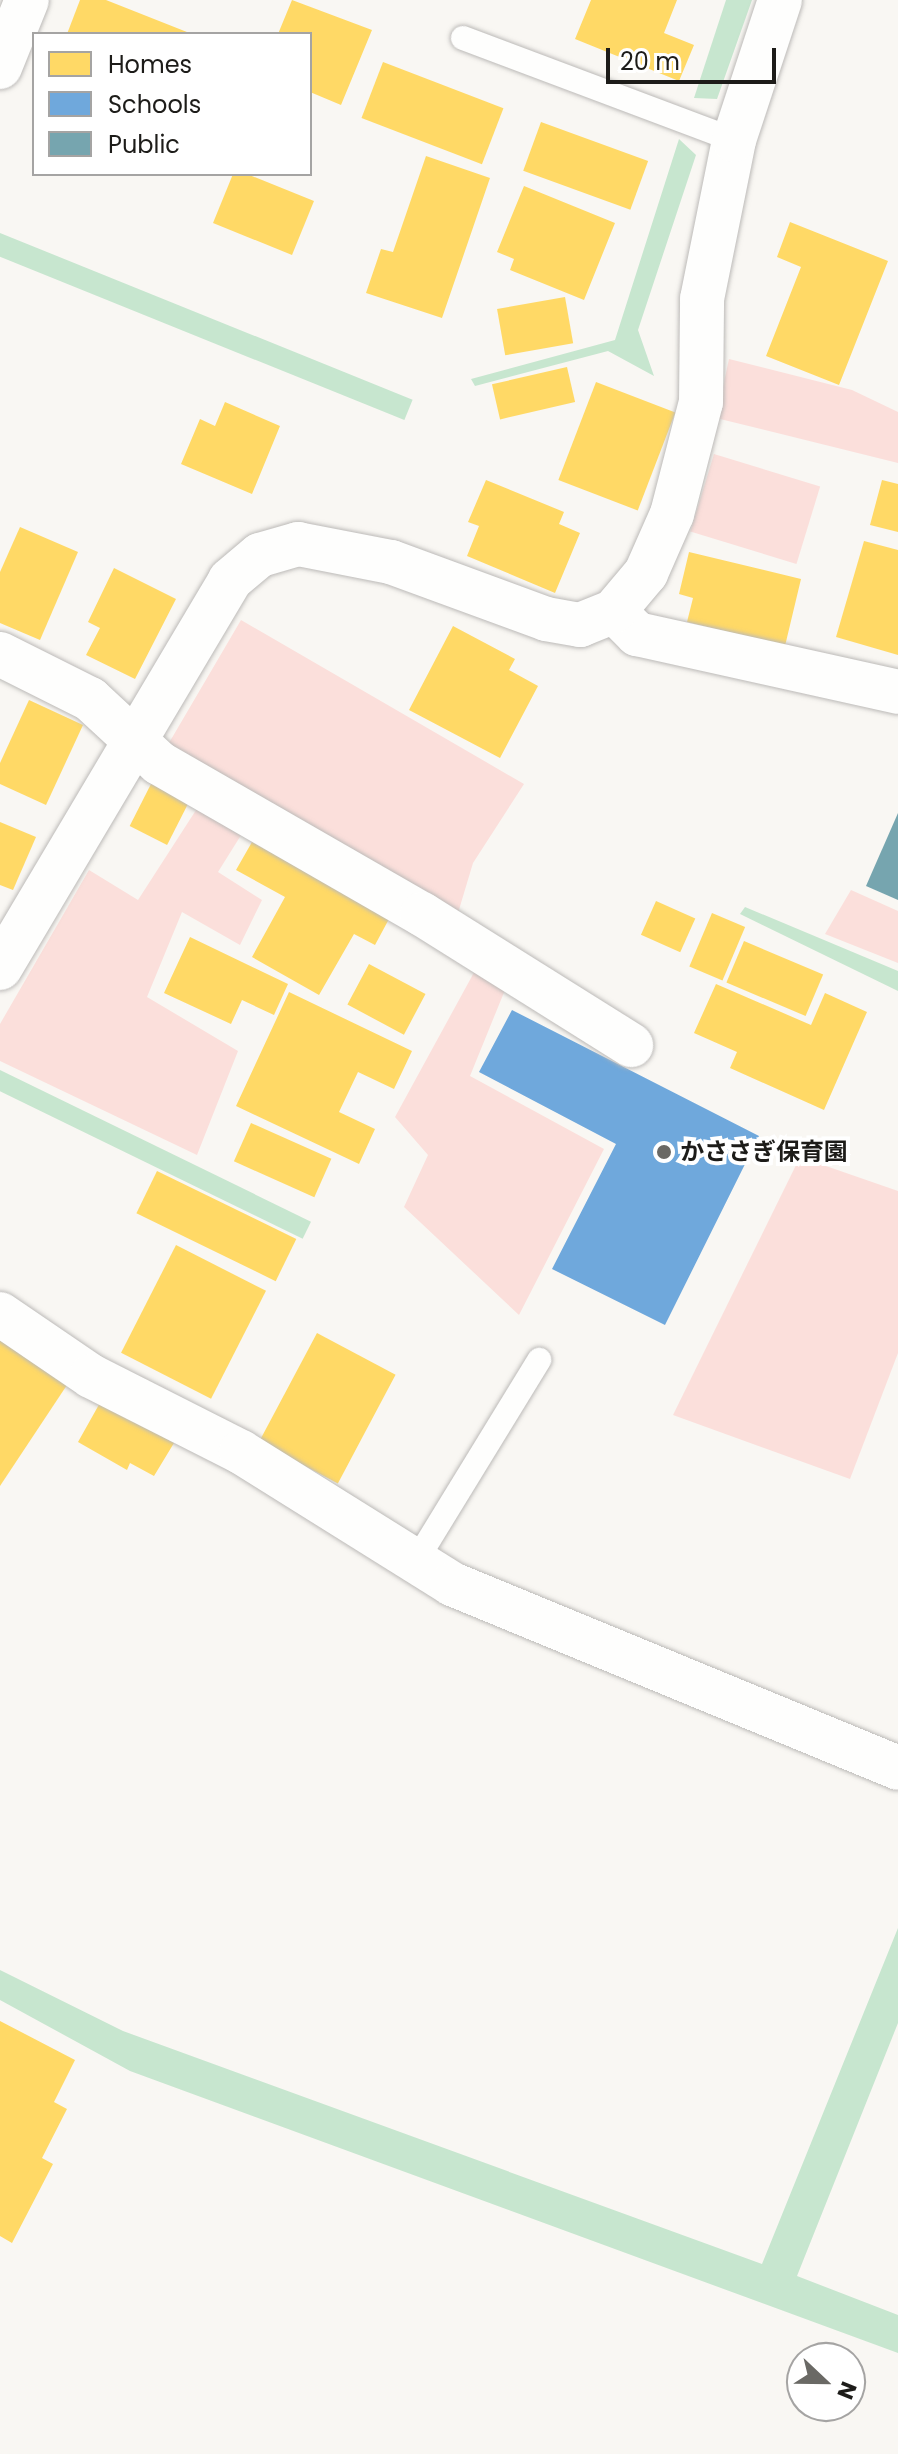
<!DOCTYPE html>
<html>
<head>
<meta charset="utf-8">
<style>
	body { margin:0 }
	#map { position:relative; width:898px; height:2454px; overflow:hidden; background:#f9f7f3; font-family:Poppins,"Noto Sans JP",sans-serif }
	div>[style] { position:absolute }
	.green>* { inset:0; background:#fbdfdb; transform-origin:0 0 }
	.water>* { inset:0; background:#c7e6cf; transform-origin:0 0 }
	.homes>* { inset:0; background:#ffd966; transform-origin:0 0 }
	.schools>* { inset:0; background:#6fa8dc }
	.public>* { inset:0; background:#76a5af }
	.roads { filter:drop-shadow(0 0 2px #bcbab8) drop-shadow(0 0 2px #bcbab8) }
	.service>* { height:24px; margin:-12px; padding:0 12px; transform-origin:12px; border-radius:12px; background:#fefefd }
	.minor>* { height:44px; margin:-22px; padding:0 22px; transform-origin:22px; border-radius:22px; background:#fefefd }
	.dots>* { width:22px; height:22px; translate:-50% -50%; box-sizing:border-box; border:4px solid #fff; border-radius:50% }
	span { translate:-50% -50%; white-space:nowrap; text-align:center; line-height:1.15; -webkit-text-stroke:8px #fff; paint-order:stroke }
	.poi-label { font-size:24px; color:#1d1c19; font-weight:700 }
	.left { translate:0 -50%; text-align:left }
	.legend { position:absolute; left:32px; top:32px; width:280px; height:144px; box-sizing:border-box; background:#fff; border:2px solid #a5a4a3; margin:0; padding:10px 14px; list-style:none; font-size:24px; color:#1d1c19 }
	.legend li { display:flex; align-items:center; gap:16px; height:40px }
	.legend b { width:40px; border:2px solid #a5a4a3 }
	.north { position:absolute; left:786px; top:2342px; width:80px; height:80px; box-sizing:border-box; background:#fff; border:2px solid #a5a4a3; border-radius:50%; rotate:112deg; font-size:22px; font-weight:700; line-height:32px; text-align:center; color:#1d1c19 }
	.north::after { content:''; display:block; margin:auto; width:28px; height:36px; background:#6a6965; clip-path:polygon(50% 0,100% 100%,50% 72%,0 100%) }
	.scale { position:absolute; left:606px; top:48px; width:170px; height:36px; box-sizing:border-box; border:4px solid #1d1c19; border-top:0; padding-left:10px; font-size:24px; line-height:28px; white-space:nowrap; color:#1d1c19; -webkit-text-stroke:6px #fff; paint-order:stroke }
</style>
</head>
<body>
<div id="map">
	<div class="green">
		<div style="clip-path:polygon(729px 359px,852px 390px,898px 412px,898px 463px,716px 418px)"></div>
		<div style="left:714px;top:454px;width:111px;height:81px;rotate:17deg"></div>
		<div style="clip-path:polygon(241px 620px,524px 784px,473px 863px,458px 913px,166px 748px)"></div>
		<div style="clip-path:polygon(198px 807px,243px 832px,218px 872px,262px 900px,240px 945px,182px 912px,147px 997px,238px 1051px,197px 1155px,0 1061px,0 1024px,89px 870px,138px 900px)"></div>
		<div style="clip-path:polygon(851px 890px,898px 911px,898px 963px,825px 934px)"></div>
		<div style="clip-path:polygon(477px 967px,507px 985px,470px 1076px,604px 1149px,519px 1315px,404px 1207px,428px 1155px,395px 1117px)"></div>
		<div style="clip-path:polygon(800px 1157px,898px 1191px,898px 1353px,850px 1479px,673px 1415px)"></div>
	</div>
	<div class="water">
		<div style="clip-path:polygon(726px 0,752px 0,717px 99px,694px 98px)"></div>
		<div style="clip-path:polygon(679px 139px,696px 155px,638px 330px,654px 376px,608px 351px,475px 386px,471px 379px,615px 340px)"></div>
		<div style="left:0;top:233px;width:445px;height:22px;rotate:22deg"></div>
		<div style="clip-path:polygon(745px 907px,898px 971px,898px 991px,740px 914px)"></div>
		<div style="left:0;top:1070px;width:346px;height:19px;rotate:26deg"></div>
		<div style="clip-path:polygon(898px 1928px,898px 2023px,797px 2276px,898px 2315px,898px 2353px,130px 2071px,0 2000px,0 1970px,123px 2031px,762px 2264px)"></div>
	</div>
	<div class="homes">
		<div style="clip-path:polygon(80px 0,106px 0,192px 34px,67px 34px)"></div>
		<div style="clip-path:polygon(292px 0,372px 30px,341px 105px,310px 92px,310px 34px,278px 34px)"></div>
		<div style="clip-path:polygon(591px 0,677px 0,664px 33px,694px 45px,679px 81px,575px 39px)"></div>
		<div style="left:383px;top:62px;width:129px;height:60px;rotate:21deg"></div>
		<div style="left:541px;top:122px;width:114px;height:52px;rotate:20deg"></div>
		<div style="clip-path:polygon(426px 156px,490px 178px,442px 318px,366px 293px,381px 249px,393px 252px)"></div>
		<div style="clip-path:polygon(233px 174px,247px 174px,314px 201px,292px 255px,213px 223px)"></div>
		<div style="clip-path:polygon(524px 186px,615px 223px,584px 300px,510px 270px,514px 259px,497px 252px)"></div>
		<div style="clip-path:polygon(790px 222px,888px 261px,839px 385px,766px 356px,801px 267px,777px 257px)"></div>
		<div style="left:565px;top:297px;width:47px;height:69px;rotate:80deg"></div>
		<div style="left:567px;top:367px;width:36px;height:77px;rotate:77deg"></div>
		<div style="left:596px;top:382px;width:85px;height:105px;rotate:21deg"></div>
		<div style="clip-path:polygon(225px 402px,280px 426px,252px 494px,181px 464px,200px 419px,215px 426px)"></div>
		<div style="clip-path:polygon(486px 480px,564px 512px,559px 524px,580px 533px,555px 593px,467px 556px,479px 526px,468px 522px)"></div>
		<div style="clip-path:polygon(882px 480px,898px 484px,898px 532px,870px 525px)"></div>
		<div style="clip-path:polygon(20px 527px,78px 552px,40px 640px,0 623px,0 572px)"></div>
		<div style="clip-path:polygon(864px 541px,898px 550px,898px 655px,836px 637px)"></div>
		<div style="clip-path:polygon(689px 552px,801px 579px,785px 646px,687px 622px,693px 598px,679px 594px)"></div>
		<div style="clip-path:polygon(114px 568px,176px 599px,135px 679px,86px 655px,100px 628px,88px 622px)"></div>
		<div style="clip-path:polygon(453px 626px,515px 659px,509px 670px,538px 686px,500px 758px,409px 710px)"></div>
		<div style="clip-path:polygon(29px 700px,83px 725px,46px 805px,0 784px,0 763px)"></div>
		<div style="left:151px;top:784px;width:42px;height:47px;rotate:27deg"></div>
		<div style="clip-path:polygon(0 822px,36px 837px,13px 890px,0 885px)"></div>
		<div style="clip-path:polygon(252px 842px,389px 919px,375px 945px,354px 934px,319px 995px,252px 957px,285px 897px,236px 870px)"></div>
		<div style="left:656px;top:901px;width:43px;height:37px;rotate:24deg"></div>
		<div style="left:712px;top:913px;width:36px;height:58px;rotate:23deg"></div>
		<div style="clip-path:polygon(190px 937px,288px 984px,274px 1015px,242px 1000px,231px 1024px,164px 993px)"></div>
		<div style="left:744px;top:941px;width:86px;height:45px;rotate:23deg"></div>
		<div style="left:369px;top:964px;width:64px;height:46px;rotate:28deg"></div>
		<div style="clip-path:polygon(716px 984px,811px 1025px,825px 993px,867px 1012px,824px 1110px,730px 1068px,737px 1052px,694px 1033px)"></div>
		<div style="clip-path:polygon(289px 992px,412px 1051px,394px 1089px,358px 1072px,339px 1112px,375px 1129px,359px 1164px,236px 1106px)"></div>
		<div style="left:251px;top:1123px;width:88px;height:42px;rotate:24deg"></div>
		<div style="left:157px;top:1171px;width:155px;height:47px;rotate:26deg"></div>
		<div style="left:176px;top:1245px;width:101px;height:121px;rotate:27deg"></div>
		<div style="left:317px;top:1333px;width:89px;height:123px;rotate:28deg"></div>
		<div style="clip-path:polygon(0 1340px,67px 1385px,0 1486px)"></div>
		<div style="clip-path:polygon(101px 1401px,174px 1443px,154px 1476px,130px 1463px,127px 1470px,78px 1442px)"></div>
		<div style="clip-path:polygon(0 2021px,75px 2060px,54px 2102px,67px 2109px,42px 2158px,53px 2164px,12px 2243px,0 2236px)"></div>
	</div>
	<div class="schools">
		<div style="clip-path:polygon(512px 1010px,759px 1136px,665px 1325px,552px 1269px,616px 1144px,479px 1072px)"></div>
	</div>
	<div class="public">
		<div style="clip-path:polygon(898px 813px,898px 900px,866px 886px)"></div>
	</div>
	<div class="roads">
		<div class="service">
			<div style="left:463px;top:38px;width:290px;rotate:20.6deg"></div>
			<div style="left:416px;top:1561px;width:236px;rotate:-58.5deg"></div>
		</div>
		<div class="minor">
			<div style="left:0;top:67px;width:72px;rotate:-68.1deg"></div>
			<div style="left:614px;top:611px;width:33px;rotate:45deg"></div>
			<div style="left:637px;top:634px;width:267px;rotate:12.5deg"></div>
			<div style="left:0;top:654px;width:101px;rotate:26.6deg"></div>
			<div style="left:90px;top:699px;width:94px;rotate:42.8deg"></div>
			<div style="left:159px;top:763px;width:303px;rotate:29.9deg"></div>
			<div style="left:422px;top:914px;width:247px;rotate:32.1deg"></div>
			<div style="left:0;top:968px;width:451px;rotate:-59.3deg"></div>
			<div style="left:230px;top:580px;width:39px;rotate:-40deg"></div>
			<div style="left:260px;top:555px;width:40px;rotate:-16deg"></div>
			<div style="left:298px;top:544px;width:95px;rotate:11deg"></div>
			<div style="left:391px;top:562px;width:165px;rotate:20.2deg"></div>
			<div style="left:546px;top:619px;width:35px;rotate:10deg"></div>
			<div style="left:580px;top:625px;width:37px;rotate:-22deg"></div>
			<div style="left:614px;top:611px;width:50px;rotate:-49.9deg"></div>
			<div style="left:646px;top:573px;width:64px;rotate:-66.2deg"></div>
			<div style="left:672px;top:514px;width:116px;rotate:-75.5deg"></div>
			<div style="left:701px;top:402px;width:103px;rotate:-89.4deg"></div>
			<div style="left:702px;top:299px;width:162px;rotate:-78.6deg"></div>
			<div style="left:734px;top:140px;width:147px;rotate:-71.8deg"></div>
			<div style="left:0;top:1314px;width:110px;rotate:34.3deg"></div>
			<div style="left:91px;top:1376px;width:168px;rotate:26.9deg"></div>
			<div style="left:241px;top:1452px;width:249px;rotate:32deg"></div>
			<div style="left:452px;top:1584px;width:482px;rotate:22.4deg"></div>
		</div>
	</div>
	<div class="dots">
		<div style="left:664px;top:1152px;background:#6a6965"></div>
	</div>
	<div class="poi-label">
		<span class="left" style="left:680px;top:1152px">かささぎ保育園</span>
	</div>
	<ul class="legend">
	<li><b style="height:22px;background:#ffd966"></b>Homes</li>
	<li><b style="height:22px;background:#6fa8dc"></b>Schools</li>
	<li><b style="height:22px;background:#76a5af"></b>Public</li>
	</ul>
	<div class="north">N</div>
	<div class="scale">20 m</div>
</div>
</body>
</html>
